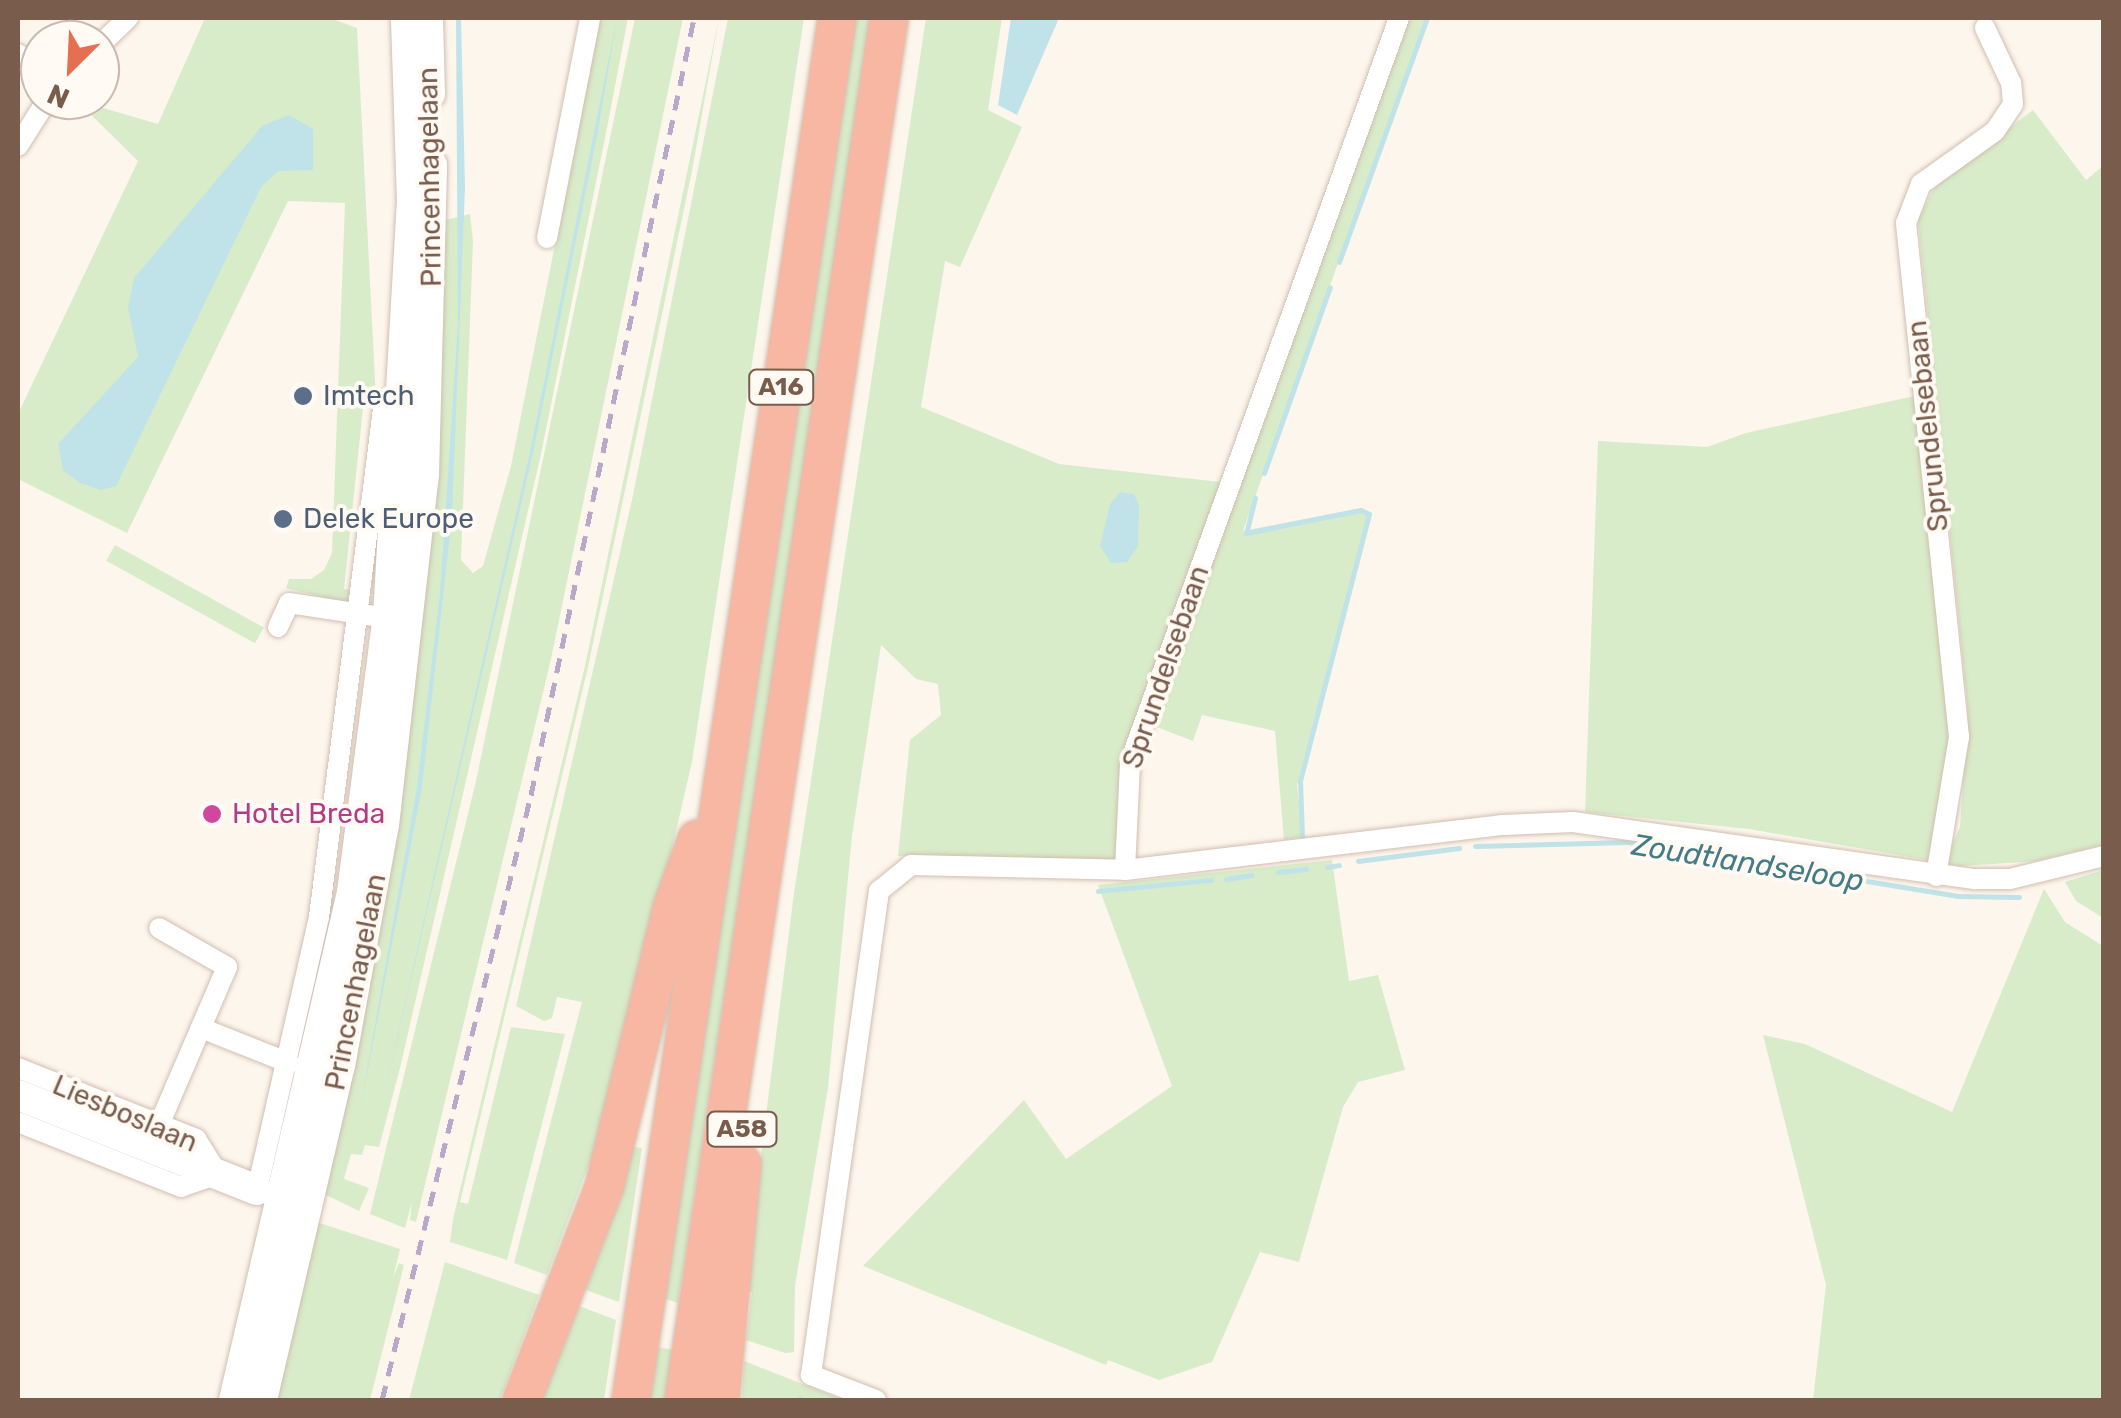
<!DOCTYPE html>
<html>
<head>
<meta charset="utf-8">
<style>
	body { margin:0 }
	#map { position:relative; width:2121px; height:1418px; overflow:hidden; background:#fdf6ec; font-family:Rubik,sans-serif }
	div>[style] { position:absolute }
	.green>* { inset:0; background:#d8ecc9; transform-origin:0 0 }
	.water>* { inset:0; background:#bfe3e8 }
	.stream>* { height:5px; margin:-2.5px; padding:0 2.5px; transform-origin:2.5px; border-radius:2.5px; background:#bfe3e8 }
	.roads { filter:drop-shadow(0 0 2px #d1beb0) drop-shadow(0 0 2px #d1beb0) }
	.street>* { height:20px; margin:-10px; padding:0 10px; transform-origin:10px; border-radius:10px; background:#fff }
	.secondary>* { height:30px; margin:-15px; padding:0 15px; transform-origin:15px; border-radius:15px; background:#fff }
	.highway>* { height:38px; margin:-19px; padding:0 19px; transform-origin:19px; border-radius:19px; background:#f7b7a3 }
	.rail>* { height:5px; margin-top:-2.5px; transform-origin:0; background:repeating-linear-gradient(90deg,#b9a8c9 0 15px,transparent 0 25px) }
	.dots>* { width:28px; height:28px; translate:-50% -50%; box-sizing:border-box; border:5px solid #fffaf3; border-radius:50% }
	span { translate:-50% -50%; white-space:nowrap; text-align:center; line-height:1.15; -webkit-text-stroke:8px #fffaf3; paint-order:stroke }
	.shield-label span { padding:2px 8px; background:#fffaf3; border:2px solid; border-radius:8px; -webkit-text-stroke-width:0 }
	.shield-label { font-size:25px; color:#7a5c4d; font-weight:700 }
	.street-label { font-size:28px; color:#7a5c4d }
	.service-label { font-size:28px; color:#4e5e75 }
	.left { translate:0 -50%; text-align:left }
	.hotel-label { font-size:28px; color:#b23c85 }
	.water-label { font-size:30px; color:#437c86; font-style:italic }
	.frame { position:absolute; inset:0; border:20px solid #7a5c4d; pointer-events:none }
	.north { position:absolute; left:20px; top:20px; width:100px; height:100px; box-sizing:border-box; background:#fffaf3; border:2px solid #cabbb1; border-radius:50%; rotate:204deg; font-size:28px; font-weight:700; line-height:40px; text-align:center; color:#7a5c4d }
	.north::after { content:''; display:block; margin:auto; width:35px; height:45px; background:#e76f51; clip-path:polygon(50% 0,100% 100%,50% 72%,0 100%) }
</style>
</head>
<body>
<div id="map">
	<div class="green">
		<div style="clip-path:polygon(205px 18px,330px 18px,357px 28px,376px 399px,364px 399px,344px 589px,357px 591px,354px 605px,286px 588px,289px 579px,311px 579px,324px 570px,332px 553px,345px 203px,288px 201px,127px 533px,18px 479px,18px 414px,138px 161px,76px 100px,158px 124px)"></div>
		<div style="clip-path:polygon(600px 18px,628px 18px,606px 133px,541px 454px,400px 1068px,379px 1147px,365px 1145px,362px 1155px,351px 1154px,344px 1179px,369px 1188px,359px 1211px,318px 1191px,438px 222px,470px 214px,473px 241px,461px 560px,473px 573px,483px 566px,511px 466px)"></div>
		<div style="clip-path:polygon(635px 18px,683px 18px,551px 659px,416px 1222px,410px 1220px,412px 1202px,405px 1228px,370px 1214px,476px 781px)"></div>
		<div style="clip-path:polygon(719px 18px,692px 171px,588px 667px,460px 1202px,468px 1204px,511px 1027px,565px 1034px,507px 1260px,450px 1242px,453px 1219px,585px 666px)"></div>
		<div style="clip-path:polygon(728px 18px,804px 18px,692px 762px,614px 1098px,547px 1275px,514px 1263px,582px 1002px,557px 997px,552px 1018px,544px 1021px,516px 1006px,632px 500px)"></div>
		<div style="clip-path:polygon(856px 18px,872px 18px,678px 1303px,666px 1299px,667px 1271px)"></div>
		<div style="clip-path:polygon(926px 18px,1002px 18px,988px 110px,1022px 127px,960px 267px,945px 261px,921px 407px,1059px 464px,1220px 482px,1122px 763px,1118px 864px,898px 856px,910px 740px,941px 715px,938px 684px,916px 679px,881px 645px,852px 836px,828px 1088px,795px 1286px,794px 1352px,785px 1353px,746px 1340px,752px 1292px,744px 1290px,794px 893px)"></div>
		<div style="clip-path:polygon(1407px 18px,1425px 18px,1243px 531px,1356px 509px,1368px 516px,1297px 785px,1303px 837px,1284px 840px,1275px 731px,1202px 715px,1193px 741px,1154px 726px)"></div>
		<div style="clip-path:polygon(2033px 110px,2086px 180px,2103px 166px,2103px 845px,2036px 861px,1961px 866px,1944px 863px,1960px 827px,1968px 711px,1918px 220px,1936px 184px)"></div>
		<div style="clip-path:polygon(1919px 395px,1953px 714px,1937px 843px,1927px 860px,1749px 829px,1585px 812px,1598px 441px,1707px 447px,1746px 433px)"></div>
		<div style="left:115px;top:545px;width:170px;height:18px;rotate:29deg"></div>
		<div style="clip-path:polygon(1332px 860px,1349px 981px,1378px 975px,1405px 1070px,1358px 1082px,1343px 1107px,1299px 1262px,1260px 1252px,1212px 1362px,1159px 1380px,1108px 1360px,1106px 1365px,863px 1266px,1024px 1100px,1066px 1159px,1172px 1086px,1098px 885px)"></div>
		<div style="clip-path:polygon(2103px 870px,2104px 870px,2103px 918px,2076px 901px,2065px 882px)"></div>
		<div style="clip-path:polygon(2044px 889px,2065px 922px,2103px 946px,2103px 1400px,1813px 1400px,1826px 1285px,1763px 1035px,1805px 1044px,1952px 1112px)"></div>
		<div style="clip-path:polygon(632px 1147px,642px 1148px,619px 1302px,586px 1290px)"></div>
		<div style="clip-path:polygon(310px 1220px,400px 1249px,393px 1278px,399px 1263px,404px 1265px,370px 1400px,267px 1400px)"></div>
		<div style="clip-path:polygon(445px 1262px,539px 1295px,500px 1400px,409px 1400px)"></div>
		<div style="clip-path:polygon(579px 1306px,616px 1320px,604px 1400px,537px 1400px)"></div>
		<div style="left:658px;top:1347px;width:16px;height:54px;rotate:11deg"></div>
		<div style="clip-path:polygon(744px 1361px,843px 1400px,742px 1400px)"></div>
	</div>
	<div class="water">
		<div style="clip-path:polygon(456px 18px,461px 18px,465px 187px,452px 516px,422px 787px,359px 1116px,417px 787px,440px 593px,458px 324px)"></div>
		<div style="clip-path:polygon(617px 18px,598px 131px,533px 453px,377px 1127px,530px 452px)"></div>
		<div style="clip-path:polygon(1011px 18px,1059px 18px,1017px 115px,998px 105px)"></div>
		<div style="clip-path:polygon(289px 115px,313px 129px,313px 170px,278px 171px,261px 187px,116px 486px,101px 490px,80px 483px,63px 470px,58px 444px,138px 357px,128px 307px,134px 278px,262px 126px)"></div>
		<div style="clip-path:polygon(1120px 492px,1134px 494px,1139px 506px,1138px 546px,1127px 562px,1111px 563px,1100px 546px,1110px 504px)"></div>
	</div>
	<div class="stream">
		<div style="left:1339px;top:262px;width:259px;rotate:-70.2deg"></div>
		<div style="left:1264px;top:473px;width:197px;rotate:-70.5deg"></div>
		<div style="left:1255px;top:498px;width:36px;rotate:104deg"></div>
		<div style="left:1246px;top:533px;width:117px;rotate:-11.3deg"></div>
		<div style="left:1361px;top:510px;width:9px;rotate:27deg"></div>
		<div style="left:1369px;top:514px;width:275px;rotate:104.5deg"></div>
		<div style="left:1300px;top:780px;width:56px;rotate:88deg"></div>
		<div style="left:1475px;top:846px;width:153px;rotate:-1.5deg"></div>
		<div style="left:1628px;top:842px;width:333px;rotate:9.3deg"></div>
		<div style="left:1957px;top:896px;width:62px;rotate:0.9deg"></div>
		<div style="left:1358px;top:861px;width:102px;rotate:-7.3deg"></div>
		<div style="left:1327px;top:867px;width:12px;rotate:-9deg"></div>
		<div style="left:1278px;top:872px;width:28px;rotate:-6deg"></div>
		<div style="left:1226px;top:879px;width:26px;rotate:-9deg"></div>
		<div style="left:1098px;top:891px;width:114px;rotate:-5.6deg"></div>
		<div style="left:800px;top:1398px;width:2px;rotate:90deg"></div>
	</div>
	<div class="roads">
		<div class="street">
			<div style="left:100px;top:45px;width:39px;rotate:-44deg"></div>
			<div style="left:18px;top:54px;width:31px;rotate:45deg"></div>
			<div style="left:18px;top:146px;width:54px;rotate:-57.8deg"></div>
			<div style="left:547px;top:238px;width:224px;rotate:-78.9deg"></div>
			<div style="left:278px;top:627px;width:26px;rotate:-65deg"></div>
			<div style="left:289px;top:603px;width:86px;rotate:8.7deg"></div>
			<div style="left:1125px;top:870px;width:108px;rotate:-87.3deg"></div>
			<div style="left:1130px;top:762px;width:791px;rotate:-70.12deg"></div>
			<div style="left:1936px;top:876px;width:141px;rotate:-80.6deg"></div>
			<div style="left:1959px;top:737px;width:517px;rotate:-95.89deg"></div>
			<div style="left:1906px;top:223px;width:42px;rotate:-69deg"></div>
			<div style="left:1921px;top:184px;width:91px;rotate:-35.6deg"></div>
			<div style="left:1995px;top:131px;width:32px;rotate:-56deg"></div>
			<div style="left:2013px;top:104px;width:21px;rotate:-95deg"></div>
			<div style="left:2011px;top:83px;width:61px;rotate:-115.3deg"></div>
			<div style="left:201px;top:1028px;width:95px;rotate:21.7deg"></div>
			<div style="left:18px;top:1068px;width:192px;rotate:21.7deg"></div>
			<div style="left:196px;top:1139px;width:41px;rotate:57.8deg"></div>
			<div style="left:218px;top:1174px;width:39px;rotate:161deg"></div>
			<div style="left:181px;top:1187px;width:175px;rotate:-158.3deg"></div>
			<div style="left:159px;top:1125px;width:172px;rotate:-66.7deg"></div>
			<div style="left:227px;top:967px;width:78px;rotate:-150.2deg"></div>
			<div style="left:257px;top:1190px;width:280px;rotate:-77.2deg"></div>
			<div style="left:319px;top:917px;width:520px;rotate:-82.82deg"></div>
			<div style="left:876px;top:1400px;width:70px;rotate:-159deg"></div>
			<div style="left:811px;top:1375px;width:489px;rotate:-82deg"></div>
			<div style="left:879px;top:891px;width:41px;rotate:-39.1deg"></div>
			<div style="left:911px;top:865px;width:214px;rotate:1.3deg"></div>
			<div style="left:1125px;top:870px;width:381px;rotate:-6.8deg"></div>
			<div style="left:1503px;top:825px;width:70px;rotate:-2.5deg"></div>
			<div style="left:1573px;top:822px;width:407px;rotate:8.1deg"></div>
			<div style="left:1976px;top:879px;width:34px"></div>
			<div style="left:2010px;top:879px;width:97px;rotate:-13.7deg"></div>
		</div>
		<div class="secondary">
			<div style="left:428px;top:18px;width:76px;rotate:88.5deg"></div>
			<div style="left:18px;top:1095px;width:257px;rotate:21.7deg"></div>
			<div style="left:234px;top:1400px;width:522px;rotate:-76.92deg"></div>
			<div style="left:352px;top:892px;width:278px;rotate:-82.6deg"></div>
			<div style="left:388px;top:616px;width:416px;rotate:-86.7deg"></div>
			<div style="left:412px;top:201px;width:183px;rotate:-91.9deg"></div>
			<div style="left:262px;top:1400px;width:343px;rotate:-76.9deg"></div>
			<div style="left:340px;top:1066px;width:245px;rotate:-79.7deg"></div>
			<div style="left:384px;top:825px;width:353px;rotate:-83.5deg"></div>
			<div style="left:424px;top:474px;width:309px;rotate:-88.5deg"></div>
		</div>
		<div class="highway">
			<div style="left:522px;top:1400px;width:227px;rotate:-68.9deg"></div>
			<div style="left:604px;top:1188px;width:288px;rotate:-76.3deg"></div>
			<div style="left:672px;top:908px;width:73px;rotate:-70.1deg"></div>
			<div style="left:631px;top:1400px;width:1397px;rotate:-81.52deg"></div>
			<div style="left:684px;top:1400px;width:1397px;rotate:-81.56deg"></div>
			<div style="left:720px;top:1400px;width:238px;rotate:-84.7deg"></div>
		</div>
	</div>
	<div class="rail">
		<div style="left:382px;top:1400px;width:623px;rotate:-76.16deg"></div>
		<div style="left:531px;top:795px;width:794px;rotate:-78.15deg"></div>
	</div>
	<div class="dots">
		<div style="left:303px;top:396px;background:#5c6f8a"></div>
		<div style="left:283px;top:519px;background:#5c6f8a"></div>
		<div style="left:212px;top:814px;background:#d1479c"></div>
	</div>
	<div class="shield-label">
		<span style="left:781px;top:387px">A16</span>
		<span style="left:742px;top:1129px">A58</span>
	</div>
	<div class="street-label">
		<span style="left:430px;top:177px;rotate:-91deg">Princenhagelaan</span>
		<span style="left:1928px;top:426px;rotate:-96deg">Sprundelsebaan</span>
		<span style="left:1166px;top:667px;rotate:-71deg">Sprundelsebaan</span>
		<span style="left:356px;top:982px;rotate:-79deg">Princenhagelaan</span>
		<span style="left:125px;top:1114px;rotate:23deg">Liesboslaan</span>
	</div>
	<div class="service-label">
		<span class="left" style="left:323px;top:396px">Imtech</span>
		<span class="left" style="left:303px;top:519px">Delek Europe</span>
	</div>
	<div class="hotel-label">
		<span class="left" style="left:232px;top:814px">Hotel Breda</span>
	</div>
	<div class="water-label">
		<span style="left:1748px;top:863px;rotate:9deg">Zoudtlandseloop</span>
	</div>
	<div class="frame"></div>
	<div class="north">N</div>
</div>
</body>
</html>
